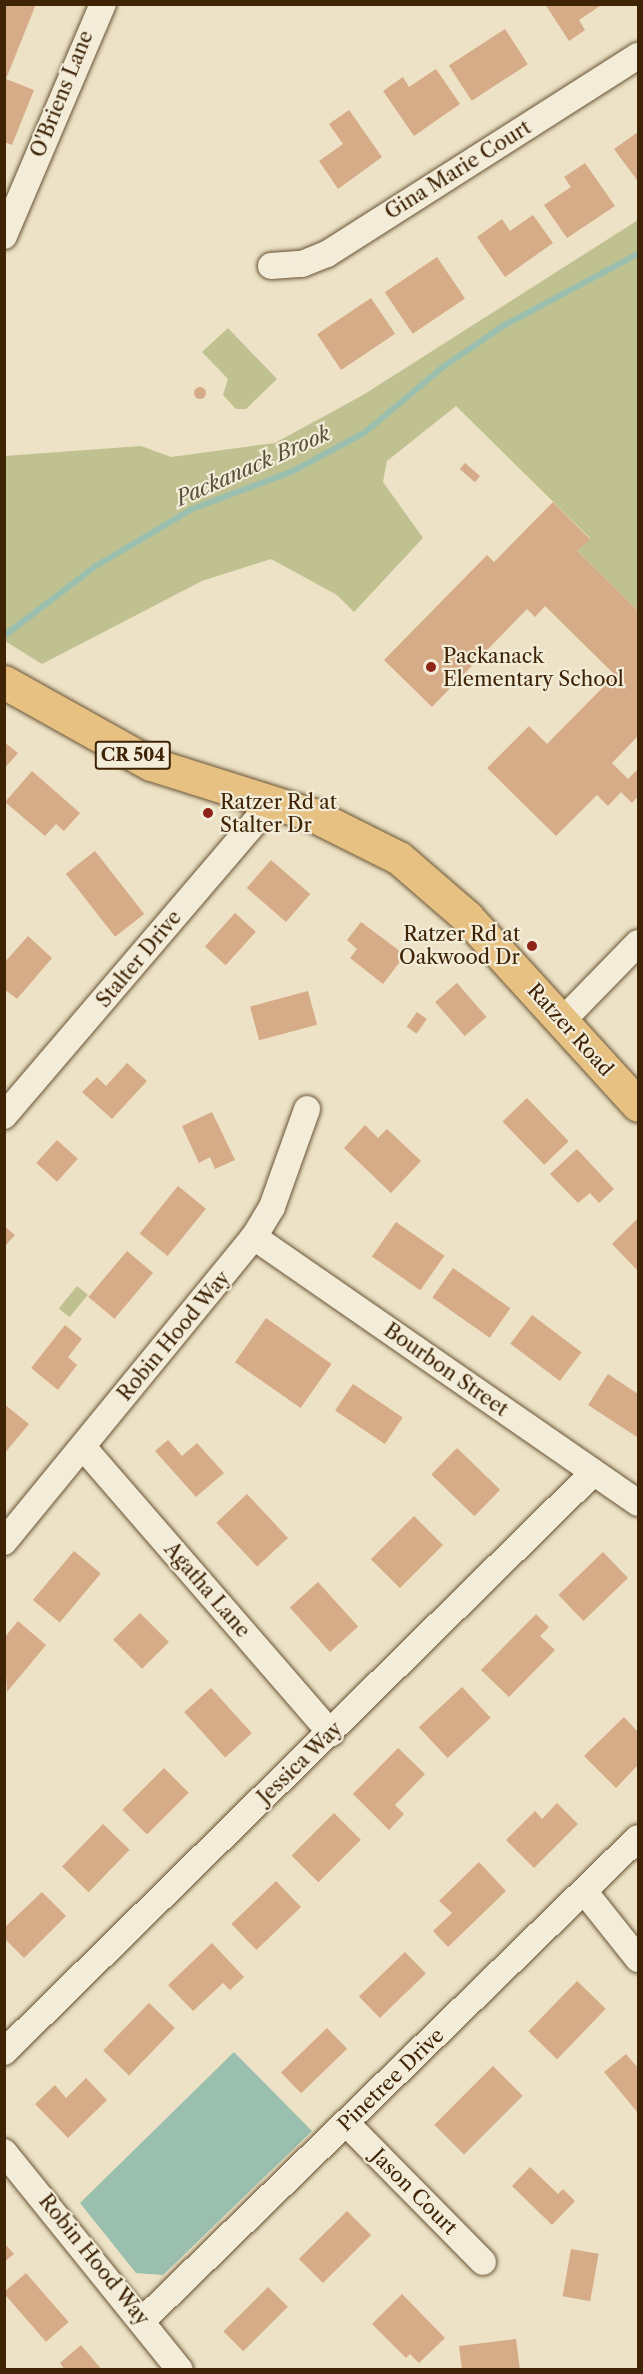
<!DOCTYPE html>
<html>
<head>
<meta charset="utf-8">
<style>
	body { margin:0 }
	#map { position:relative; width:643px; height:2374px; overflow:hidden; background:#ede2c5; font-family:"Libre Caslon Text",serif }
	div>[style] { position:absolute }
	.green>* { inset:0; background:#bfc190; transform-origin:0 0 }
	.water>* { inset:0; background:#9abfaf }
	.stream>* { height:6px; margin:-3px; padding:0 3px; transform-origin:3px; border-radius:3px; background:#9abfaf }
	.building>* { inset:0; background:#d6ab87; transform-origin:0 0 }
	.round { border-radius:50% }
	.roads { filter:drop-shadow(0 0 2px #6a5335) drop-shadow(0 0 2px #6a5335) }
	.minor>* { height:26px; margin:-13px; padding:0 13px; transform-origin:13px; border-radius:13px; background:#f3ecd9 }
	.major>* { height:33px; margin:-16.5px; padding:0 16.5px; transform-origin:16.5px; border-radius:16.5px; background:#e6c182 }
	.dots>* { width:16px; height:16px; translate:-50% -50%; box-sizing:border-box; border:3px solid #f3ecd9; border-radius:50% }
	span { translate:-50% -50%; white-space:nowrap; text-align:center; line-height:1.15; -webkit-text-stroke:4.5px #f3ecd9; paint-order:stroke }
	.shield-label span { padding:2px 4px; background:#f3ecd9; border:2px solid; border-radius:4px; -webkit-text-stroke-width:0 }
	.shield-label { font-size:18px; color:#3e2305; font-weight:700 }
	.street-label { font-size:20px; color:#3e2305 }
	.poi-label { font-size:20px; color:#3e2305 }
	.left { translate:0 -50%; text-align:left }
	.right { translate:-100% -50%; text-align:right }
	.water-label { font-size:21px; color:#5a5238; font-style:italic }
	.frame { position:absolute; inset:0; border:6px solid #3e2305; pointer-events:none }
</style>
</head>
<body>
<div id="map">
	<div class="green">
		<div style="clip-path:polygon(638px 220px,638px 611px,577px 551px,590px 538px,456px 406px,387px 461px,383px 482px,423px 538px,354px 612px,337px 595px,271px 559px,202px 581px,42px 664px,5px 641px,4px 456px,141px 446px,171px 457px,275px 443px,363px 395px)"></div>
		<div style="clip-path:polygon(228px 328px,277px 379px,246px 409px,236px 409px,223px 395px,228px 379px,202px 352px)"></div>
		<div style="left:77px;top:1286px;width:14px;height:29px;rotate:39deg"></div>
	</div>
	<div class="water">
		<div style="clip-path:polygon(234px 2052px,312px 2131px,163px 2275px,136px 2273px,80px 2203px)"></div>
	</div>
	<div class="stream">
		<div style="left:4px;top:636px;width:116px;rotate:-37.3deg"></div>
		<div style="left:96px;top:566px;width:112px;rotate:-30.7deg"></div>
		<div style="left:192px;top:509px;width:106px;rotate:-20.5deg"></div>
		<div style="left:291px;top:472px;width:83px;rotate:-28.1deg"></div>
		<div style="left:364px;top:433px;width:103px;rotate:-39.9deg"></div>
		<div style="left:443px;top:367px;width:73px;rotate:-34.3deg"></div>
		<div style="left:503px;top:326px;width:153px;rotate:-28.1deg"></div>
	</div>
	<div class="building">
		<div style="clip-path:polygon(4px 4px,36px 4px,6px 79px,34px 90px,12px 145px,4px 142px)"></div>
		<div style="clip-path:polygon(545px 4px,603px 4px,579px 20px,585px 30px,569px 41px)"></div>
		<div style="left:505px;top:29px;width:42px;height:67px;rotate:57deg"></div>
		<div style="clip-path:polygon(436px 69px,460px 104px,414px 136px,383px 91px,403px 77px,409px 87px)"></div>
		<div style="clip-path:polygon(349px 110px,382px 157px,338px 189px,319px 161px,343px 144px,329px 124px)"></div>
		<div style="clip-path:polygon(638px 132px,638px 179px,637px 180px,614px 149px)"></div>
		<div style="clip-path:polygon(585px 163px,615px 206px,567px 238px,544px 205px,571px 187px,564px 177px)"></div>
		<div style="clip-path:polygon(533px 215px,553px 243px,505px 277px,477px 237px,502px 219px,510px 231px)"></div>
		<div style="left:437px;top:257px;width:50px;height:63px;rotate:56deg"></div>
		<div style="left:371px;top:298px;width:43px;height:65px;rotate:56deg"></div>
		<div class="round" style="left:194px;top:387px;width:12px;height:12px"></div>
		<div style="left:465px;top:463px;width:20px;height:8px;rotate:41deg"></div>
		<div style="clip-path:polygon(553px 502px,590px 539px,577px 551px,638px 611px,638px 736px,612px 763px,628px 779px,638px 769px,638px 796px,632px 803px,621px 792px,608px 806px,597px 795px,556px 836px,487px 768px,529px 726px,547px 744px,615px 675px,545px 606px,535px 617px,527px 609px,432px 707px,384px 660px,487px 555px,494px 562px)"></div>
		<div style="clip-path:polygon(4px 742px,18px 753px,4px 769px)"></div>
		<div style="clip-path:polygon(32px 771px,80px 813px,64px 831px,56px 824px,45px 836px,5px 802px)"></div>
		<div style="left:95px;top:851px;width:80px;height:37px;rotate:52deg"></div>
		<div style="left:271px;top:860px;width:52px;height:37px;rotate:41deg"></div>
		<div style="left:235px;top:913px;width:28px;height:45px;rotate:42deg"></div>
		<div style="clip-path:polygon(361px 922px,405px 955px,383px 984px,350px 958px,357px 949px,347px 940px)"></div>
		<div style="clip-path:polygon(28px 936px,52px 958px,17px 999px,4px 989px,4px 963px)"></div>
		<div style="left:457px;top:983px;width:45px;height:29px;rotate:49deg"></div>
		<div style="left:308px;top:991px;width:35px;height:60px;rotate:75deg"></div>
		<div style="left:417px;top:1012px;width:12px;height:18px;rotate:35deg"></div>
		<div style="clip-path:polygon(127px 1063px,147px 1081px,112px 1119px,82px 1092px,97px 1077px,106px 1086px)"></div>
		<div style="left:527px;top:1098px;width:60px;height:34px;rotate:46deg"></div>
		<div style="clip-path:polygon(212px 1112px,235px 1160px,215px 1169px,210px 1157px,199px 1163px,182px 1126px)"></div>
		<div style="clip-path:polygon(365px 1125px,378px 1138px,387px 1129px,421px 1161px,391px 1193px,344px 1148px)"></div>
		<div style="left:57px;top:1140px;width:28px;height:31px;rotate:42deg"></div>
		<div style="clip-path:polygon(577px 1149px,614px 1189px,599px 1203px,590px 1193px,578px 1203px,550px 1174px)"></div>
		<div style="left:178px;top:1186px;width:36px;height:61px;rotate:39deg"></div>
		<div style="clip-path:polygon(638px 1218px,638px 1271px,612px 1244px)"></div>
		<div style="left:396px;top:1222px;width:59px;height:42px;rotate:35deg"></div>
		<div style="clip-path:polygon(4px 1226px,15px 1235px,4px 1247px)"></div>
		<div style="left:127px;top:1251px;width:34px;height:60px;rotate:40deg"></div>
		<div style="left:453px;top:1268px;width:70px;height:36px;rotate:35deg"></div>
		<div style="left:532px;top:1315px;width:62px;height:36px;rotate:37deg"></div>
		<div style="left:266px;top:1318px;width:80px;height:54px;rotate:35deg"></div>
		<div style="clip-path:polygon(65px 1325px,82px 1339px,68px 1357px,77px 1365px,58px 1390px,31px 1368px)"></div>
		<div style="clip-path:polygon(608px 1374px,638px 1394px,637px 1437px,588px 1405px)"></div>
		<div style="left:353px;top:1384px;width:60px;height:32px;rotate:34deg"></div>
		<div style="clip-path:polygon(4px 1404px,29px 1424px,4px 1454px)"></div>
		<div style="clip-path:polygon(168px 1440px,182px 1456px,197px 1443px,224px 1473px,196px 1497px,155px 1451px)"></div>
		<div style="left:457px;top:1448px;width:60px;height:37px;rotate:44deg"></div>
		<div style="left:247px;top:1494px;width:60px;height:42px;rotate:47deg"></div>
		<div style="left:414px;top:1516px;width:41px;height:61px;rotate:45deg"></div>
		<div style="left:74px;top:1551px;width:35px;height:64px;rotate:40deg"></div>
		<div style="left:603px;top:1552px;width:36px;height:62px;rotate:46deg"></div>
		<div style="left:318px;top:1582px;width:60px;height:38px;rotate:48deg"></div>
		<div style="left:140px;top:1613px;width:41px;height:38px;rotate:45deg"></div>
		<div style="clip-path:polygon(536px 1614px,549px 1627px,540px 1636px,555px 1650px,509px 1697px,481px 1670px)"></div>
		<div style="clip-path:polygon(18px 1621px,46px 1645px,7px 1692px,4px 1638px)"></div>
		<div style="left:462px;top:1687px;width:42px;height:59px;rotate:47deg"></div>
		<div style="left:211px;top:1688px;width:61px;height:36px;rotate:48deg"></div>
		<div style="clip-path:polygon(624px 1717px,638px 1732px,638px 1765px,616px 1788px,584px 1756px)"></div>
		<div style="clip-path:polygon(398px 1748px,425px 1774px,395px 1805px,404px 1814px,389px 1830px,353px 1794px)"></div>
		<div style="left:164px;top:1768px;width:35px;height:59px;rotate:45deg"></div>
		<div style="clip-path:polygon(557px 1803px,578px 1824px,534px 1868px,506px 1840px,535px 1811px,542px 1819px)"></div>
		<div style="left:334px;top:1813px;width:38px;height:60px;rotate:45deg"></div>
		<div style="left:103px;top:1824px;width:37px;height:59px;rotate:44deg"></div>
		<div style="clip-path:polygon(479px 1862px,506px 1891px,448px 1947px,433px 1931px,452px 1913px,439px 1901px)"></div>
		<div style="left:276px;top:1881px;width:36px;height:62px;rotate:46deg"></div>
		<div style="clip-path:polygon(42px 1892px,66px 1916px,24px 1958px,4px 1938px,4px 1928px)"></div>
		<div style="clip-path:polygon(212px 1943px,244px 1977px,230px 1990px,223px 1983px,193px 2011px,168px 1985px)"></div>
		<div style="left:405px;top:1952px;width:30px;height:64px;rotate:46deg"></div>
		<div style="left:577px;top:1981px;width:40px;height:70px;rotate:44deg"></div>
		<div style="left:149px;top:2003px;width:36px;height:66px;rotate:44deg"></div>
		<div style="left:327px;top:2028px;width:29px;height:64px;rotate:46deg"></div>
		<div style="clip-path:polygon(626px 2054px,638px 2068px,638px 2113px,604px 2072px)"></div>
		<div style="left:493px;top:2066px;width:42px;height:83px;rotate:45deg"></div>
		<div style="clip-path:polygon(86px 2078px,107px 2100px,68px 2138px,35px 2104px,55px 2085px,66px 2098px)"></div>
		<div style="clip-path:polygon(530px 2167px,558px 2194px,563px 2189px,575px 2201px,552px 2225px,512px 2186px)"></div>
		<div style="left:347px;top:2211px;width:34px;height:68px;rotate:45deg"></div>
		<div style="clip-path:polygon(4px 2243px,14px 2254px,4px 2262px)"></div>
		<div style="left:571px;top:2249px;width:28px;height:48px;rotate:10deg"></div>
		<div style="left:26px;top:2273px;width:65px;height:30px;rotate:49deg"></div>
		<div style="left:268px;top:2287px;width:28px;height:63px;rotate:45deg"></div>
		<div style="clip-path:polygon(402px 2294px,445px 2338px,419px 2363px,410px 2354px,406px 2358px,372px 2324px)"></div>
		<div style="clip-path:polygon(516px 2339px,520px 2370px,462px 2370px,459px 2346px)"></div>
		<div style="clip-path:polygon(81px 2345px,102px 2370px,65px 2370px,60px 2363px)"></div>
	</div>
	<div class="roads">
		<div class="minor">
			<div style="left:4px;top:236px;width:252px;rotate:-66.9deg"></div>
			<div style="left:271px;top:266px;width:31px;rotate:-4deg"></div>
			<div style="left:302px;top:264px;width:27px;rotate:-22deg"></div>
			<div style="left:327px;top:254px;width:369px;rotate:-32.5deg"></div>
			<div style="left:562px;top:1021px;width:109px;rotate:-45.7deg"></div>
			<div style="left:4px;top:1116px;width:414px;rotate:-49.5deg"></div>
			<div style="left:254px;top:1237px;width:467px;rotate:34.7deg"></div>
			<div style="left:83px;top:1447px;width:379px;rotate:49.1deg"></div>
			<div style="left:4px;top:1542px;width:394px;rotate:-50.7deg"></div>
			<div style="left:254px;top:1237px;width:35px;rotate:-59deg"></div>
			<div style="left:272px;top:1207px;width:104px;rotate:-70.3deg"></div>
			<div style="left:584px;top:1891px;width:87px;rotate:51.5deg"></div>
			<div style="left:4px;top:2052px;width:827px;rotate:-44.51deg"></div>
			<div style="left:346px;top:2123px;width:195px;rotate:45.4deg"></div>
			<div style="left:4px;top:2152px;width:280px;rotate:51.1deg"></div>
			<div style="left:142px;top:2321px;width:692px;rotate:-44.24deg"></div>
		</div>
		<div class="major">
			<div style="left:4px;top:682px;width:168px;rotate:29.2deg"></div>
			<div style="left:151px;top:764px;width:170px;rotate:17.5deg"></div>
			<div style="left:313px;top:815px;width:96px;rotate:26.6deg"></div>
			<div style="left:399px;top:858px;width:90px;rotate:40.9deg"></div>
			<div style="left:467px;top:917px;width:254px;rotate:47.7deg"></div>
		</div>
	</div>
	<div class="dots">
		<div style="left:431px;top:667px;background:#8f2418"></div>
		<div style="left:208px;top:813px;background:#8f2418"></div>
		<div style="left:532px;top:946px;background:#8f2418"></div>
	</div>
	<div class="shield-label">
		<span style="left:133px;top:755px">CR 504</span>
	</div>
	<div class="street-label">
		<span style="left:62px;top:94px;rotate:-68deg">O'Briens Lane</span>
		<span style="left:458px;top:170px;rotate:-32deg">Gina Marie Court</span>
		<span style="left:139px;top:959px;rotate:-50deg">Stalter Drive</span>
		<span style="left:570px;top:1030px;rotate:48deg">Ratzer Road</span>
		<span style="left:174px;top:1336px;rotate:-50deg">Robin Hood Way</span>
		<span style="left:446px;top:1370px;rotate:35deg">Bourbon Street</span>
		<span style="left:207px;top:1590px;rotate:49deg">Agatha Lane</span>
		<span style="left:300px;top:1763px;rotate:-44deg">Jessica Way</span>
		<span style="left:391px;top:2080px;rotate:-44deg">Pinetree Drive</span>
		<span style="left:414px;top:2192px;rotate:45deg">Jason Court</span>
		<span style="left:94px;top:2260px;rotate:51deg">Robin Hood Way</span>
	</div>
	<div class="poi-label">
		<span class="left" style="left:443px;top:668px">Packanack<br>Elementary School</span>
		<span class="left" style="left:220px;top:814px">Ratzer Rd at<br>Stalter Dr</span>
		<span class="right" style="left:520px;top:946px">Ratzer Rd at<br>Oakwood Dr</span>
	</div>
	<div class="water-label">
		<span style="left:253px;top:466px;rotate:-24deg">Packanack Brook</span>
	</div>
	<div class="frame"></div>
</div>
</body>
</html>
